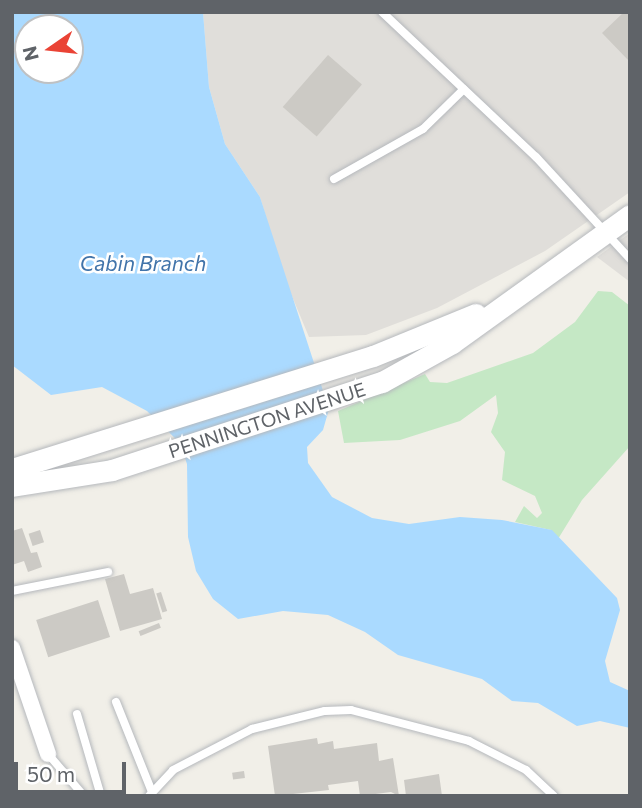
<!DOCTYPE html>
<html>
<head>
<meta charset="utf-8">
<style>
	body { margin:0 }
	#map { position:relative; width:642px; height:808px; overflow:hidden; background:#f1efe8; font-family:Commissioner,sans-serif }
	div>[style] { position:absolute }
	.industrial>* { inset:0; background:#e0deda }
	.green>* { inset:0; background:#c5e8c5 }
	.water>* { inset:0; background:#aadaff }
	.building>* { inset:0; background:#cccac5; transform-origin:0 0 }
	.roads { filter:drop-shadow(0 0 2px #b5b8bc) drop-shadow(0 0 2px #b5b8bc) }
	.service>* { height:8px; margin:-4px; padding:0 4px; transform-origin:4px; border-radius:4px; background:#fff }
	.minor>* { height:16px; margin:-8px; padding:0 8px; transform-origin:8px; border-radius:8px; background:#fff }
	.secondary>* { height:21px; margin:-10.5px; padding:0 10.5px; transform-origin:10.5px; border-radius:10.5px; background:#fff }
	span { translate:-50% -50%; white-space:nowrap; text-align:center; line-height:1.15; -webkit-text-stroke:5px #fff; paint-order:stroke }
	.street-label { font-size:19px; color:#5f6368 }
	.water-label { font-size:21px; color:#4174aa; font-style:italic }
	.frame { position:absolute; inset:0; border:14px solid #5f6368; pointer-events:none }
	.north { position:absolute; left:14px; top:14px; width:70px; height:70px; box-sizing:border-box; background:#fff; border:2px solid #bfc1c3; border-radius:50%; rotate:256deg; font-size:19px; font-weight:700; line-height:28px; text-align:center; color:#5f6368 }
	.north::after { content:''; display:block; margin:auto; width:24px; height:32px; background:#ea4335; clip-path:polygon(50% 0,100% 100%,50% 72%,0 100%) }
	.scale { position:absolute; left:14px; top:762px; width:112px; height:32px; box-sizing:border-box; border:4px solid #5f6368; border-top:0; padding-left:9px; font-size:21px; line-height:24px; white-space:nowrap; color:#5f6368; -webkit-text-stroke:5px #fff; paint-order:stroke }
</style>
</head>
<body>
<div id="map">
	<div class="industrial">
		<div style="clip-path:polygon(203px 12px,630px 12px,630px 192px,545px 251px,437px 308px,366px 335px,309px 337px,284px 277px,260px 197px,225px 144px,209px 87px)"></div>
		<div style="clip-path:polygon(630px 233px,630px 282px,597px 257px)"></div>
	</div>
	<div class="green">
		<div style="clip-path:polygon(598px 291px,612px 292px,630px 306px,630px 446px,582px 500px,558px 539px,551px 530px,515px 522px,524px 506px,537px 518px,542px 513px,535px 496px,502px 480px,505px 452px,491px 432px,498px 413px,496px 395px,460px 421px,400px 440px,344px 443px,338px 411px,425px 374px,430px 382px,447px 383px,533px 353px,575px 322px)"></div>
	</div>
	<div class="water">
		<div style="clip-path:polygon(evenodd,12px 12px,203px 12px,209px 87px,225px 144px,260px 197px,329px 409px,323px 430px,307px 447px,308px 463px,332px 497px,372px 518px,409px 524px,460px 517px,502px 520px,552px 530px,617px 598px,620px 610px,605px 661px,610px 682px,630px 691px,630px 728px,600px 721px,577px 726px,538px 703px,512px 701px,482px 679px,398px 655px,365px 632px,328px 615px,283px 611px,238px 619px,213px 599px,196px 571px,188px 537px,187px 464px,180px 443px,147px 411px,102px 387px,51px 395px,12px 365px,12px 12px,28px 28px,70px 28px,70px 70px,28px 70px,28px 28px)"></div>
	</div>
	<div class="building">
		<div style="clip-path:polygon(624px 12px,630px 12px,630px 62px,602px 33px)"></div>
		<div style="left:328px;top:55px;width:45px;height:69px;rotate:41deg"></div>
		<div style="clip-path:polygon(22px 528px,31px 553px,37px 552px,42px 567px,28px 572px,24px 561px,12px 565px,12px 531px)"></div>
		<div style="left:40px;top:530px;width:13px;height:12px;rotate:72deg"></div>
		<div style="clip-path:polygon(124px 574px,130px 594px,153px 588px,162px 619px,120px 631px,105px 579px)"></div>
		<div style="left:161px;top:592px;width:20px;height:5px;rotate:72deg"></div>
		<div style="left:98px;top:600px;width:39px;height:65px;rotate:72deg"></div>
		<div style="left:159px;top:623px;width:5px;height:22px;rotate:68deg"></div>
		<div style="clip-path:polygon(317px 738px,318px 744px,333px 741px,334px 749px,377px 743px,379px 761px,393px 758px,399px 796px,391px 792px,360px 796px,358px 781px,328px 785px,329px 790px,275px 796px,268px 746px)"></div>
		<div style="left:244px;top:771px;width:7px;height:12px;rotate:82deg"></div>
		<div style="clip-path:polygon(439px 774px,442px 796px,406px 796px,404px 780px)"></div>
	</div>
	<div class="roads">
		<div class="service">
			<div style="left:382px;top:12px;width:212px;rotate:43.3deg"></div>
			<div style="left:536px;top:157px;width:139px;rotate:47.3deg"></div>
			<div style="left:334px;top:179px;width:102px;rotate:-29.3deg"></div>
			<div style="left:423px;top:129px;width:57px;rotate:-44.3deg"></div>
			<div style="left:12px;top:591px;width:98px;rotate:-11.2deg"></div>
			<div style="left:116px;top:702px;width:97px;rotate:68.2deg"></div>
			<div style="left:77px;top:714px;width:85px;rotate:73.7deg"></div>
			<div style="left:48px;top:754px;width:55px;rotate:49.4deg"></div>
			<div style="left:149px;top:796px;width:35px;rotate:-47deg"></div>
			<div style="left:173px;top:770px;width:89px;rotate:-27.4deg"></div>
			<div style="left:252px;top:729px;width:75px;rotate:-13.9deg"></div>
			<div style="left:325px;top:711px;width:26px;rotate:-2deg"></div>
			<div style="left:351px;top:710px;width:122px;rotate:14.7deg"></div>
			<div style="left:469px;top:741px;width:64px;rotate:27deg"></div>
			<div style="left:526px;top:770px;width:38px;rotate:43deg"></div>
		</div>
		<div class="minor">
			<div style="left:12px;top:648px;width:112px;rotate:71.2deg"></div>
		</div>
		<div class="secondary">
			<div style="left:12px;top:469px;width:378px;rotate:-17.4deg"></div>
			<div style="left:373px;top:356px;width:111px;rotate:-22.2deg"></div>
			<div style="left:12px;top:486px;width:101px;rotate:-9.1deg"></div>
			<div style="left:112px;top:470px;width:284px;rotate:-18.1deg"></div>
			<div style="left:382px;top:382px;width:80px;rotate:-29.1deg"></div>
			<div style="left:452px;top:343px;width:219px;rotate:-35.7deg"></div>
		</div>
	</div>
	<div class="street-label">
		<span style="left:267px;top:420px;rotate:-18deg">PENNINGTON AVENUE</span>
	</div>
	<div class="water-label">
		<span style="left:143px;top:263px">Cabin Branch</span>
	</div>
	<div class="frame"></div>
	<div class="north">N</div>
	<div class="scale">50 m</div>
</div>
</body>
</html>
